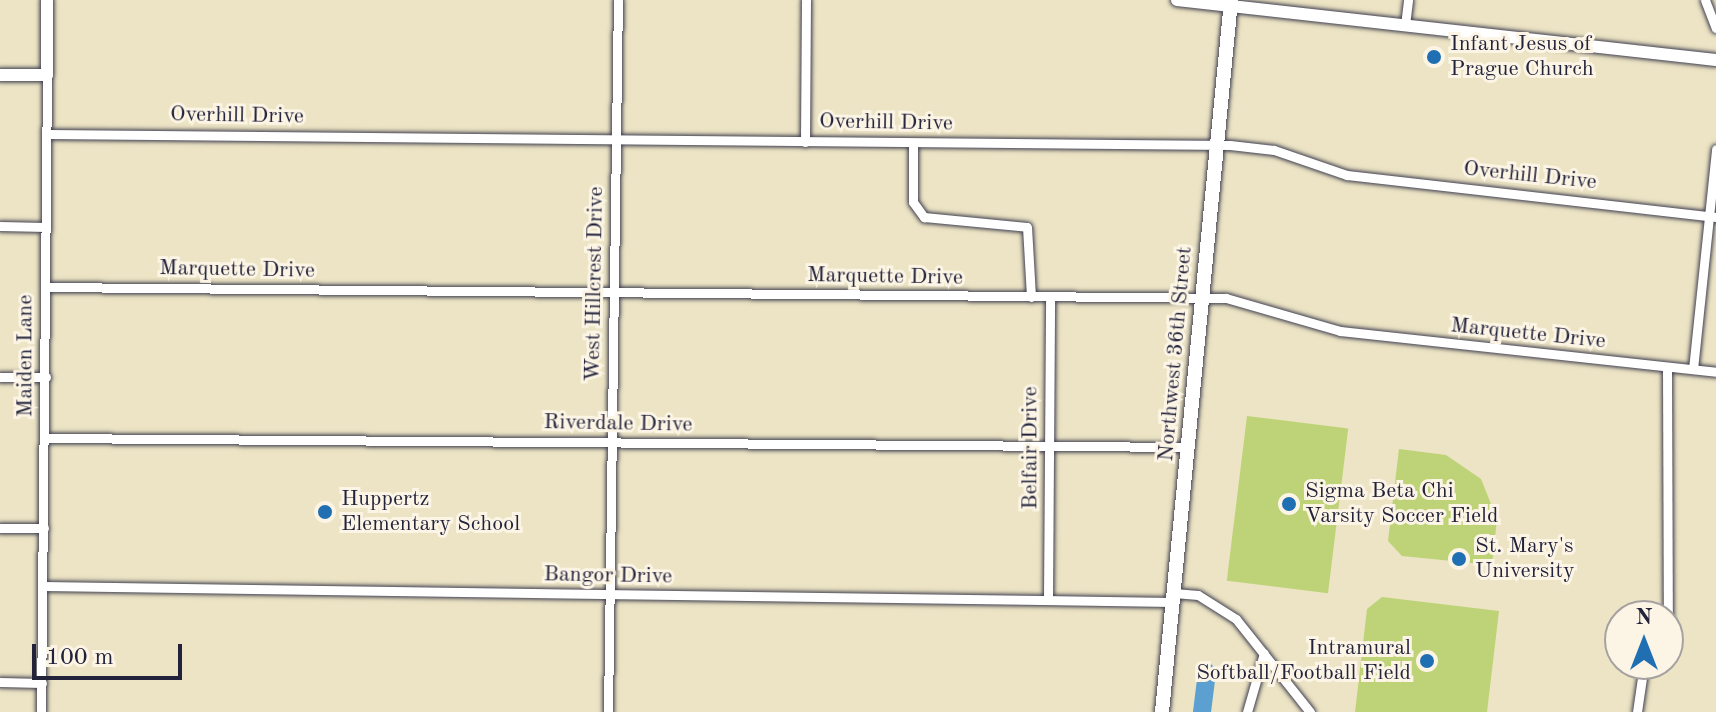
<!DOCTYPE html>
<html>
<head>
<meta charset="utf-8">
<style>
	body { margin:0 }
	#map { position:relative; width:1716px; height:712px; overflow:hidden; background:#ece4c4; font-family:"Old Standard TT",serif }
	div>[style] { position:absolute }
	.green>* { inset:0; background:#bed377; transform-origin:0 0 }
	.river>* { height:18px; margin:-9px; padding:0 9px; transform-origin:9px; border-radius:9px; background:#5ca0d1 }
	.roads { filter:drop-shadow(0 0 2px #403f50) drop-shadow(0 0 2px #403f50) }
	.minor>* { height:9px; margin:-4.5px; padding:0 4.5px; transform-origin:4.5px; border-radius:4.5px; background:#fff }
	.tertiary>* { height:12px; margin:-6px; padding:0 6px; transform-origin:6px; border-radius:6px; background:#fff }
	.secondary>* { height:14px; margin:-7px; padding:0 7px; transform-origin:7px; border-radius:7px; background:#fff }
	.dots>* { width:22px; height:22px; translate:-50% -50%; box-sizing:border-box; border:4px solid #fcf5e5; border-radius:50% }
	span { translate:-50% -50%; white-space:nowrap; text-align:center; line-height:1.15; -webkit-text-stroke:6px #fcf5e5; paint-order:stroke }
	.poi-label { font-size:22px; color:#22223b }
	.left { translate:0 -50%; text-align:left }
	.right { translate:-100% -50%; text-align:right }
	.street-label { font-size:22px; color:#22223b }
	.north { position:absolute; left:1604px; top:600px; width:80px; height:80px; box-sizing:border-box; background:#fcf5e5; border:2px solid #a5a1a1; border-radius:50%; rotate:0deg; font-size:22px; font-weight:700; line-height:32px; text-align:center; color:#22223b }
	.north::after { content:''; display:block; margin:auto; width:28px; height:36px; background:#1f6fb2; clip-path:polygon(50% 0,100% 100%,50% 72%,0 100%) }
	.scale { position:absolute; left:32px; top:644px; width:150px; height:36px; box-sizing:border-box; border:4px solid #22223b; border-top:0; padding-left:10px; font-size:24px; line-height:28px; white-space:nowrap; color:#22223b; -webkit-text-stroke:6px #fcf5e5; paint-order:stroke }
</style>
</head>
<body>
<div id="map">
	<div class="green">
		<div style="left:1247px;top:416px;width:102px;height:166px;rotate:7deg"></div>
		<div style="clip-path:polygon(1399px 449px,1446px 455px,1481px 479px,1497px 519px,1492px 565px,1402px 556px,1388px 541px)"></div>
		<div style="clip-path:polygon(1382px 597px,1499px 611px,1487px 712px,1355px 712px,1367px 609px)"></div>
	</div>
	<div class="river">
		<div style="left:1202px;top:712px;width:40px;rotate:-82.9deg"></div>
	</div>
	<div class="roads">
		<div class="minor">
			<div style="left:1705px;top:0;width:30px;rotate:69deg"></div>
			<div style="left:1405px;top:25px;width:25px;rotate:-83deg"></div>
			<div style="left:48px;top:134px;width:1182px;rotate:0.53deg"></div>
			<div style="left:1230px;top:145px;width:44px;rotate:6.5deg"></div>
			<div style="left:1274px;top:150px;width:77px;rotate:18.9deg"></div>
			<div style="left:1347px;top:175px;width:371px;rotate:6.5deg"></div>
			<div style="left:805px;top:142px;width:142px;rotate:-89.6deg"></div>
			<div style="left:913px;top:144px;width:58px;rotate:90deg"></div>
			<div style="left:913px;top:202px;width:19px;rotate:54deg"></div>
			<div style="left:924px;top:217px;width:103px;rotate:5.5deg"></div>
			<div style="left:1027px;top:227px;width:70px;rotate:86.7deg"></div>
			<div style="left:0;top:226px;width:46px;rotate:1.2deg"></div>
			<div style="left:47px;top:287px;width:1179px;rotate:0.53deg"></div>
			<div style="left:1226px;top:298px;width:119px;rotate:16.1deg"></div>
			<div style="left:1340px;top:331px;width:378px;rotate:6.2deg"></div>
			<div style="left:1667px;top:367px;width:259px;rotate:89.8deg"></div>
			<div style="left:1693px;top:369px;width:221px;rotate:-84deg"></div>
			<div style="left:0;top:377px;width:46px"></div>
			<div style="left:46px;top:438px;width:1143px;rotate:0.45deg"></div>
			<div style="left:0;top:528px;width:44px"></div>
			<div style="left:43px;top:586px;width:1130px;rotate:0.81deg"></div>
			<div style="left:1174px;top:593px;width:24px;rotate:5deg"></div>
			<div style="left:1198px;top:595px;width:45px;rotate:32.3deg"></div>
			<div style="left:1236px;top:619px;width:119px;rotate:51.5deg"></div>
			<div style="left:1048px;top:600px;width:303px;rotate:-89.6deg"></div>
			<div style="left:0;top:682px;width:42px;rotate:1.4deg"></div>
			<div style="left:41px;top:712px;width:637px;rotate:-89.46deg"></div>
			<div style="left:608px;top:712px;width:712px;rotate:-89.2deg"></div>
			<div style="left:1247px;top:712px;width:61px;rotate:-73.9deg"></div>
			<div style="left:1637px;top:712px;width:49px;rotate:-81.7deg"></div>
		</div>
		<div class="tertiary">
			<div style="left:1177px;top:0;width:542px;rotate:6.35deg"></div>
			<div style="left:0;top:75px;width:47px"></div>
			<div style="left:47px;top:75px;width:75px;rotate:-90deg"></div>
		</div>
		<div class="secondary">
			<div style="left:1162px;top:712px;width:715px;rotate:-84.46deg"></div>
		</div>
	</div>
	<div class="dots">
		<div style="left:1434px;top:57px;background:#1f6fb2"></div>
		<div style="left:1289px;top:504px;background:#1f6fb2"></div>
		<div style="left:325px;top:512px;background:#1f6fb2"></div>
		<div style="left:1459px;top:559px;background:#1f6fb2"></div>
		<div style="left:1427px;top:661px;background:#1f6fb2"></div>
	</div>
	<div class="poi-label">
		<span class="left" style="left:1450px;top:57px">Infant Jesus of<br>Prague Church</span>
		<span class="left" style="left:1305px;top:504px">Sigma Beta Chi<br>Varsity Soccer Field</span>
		<span class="left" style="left:341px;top:512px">Huppertz<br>Elementary School</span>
		<span class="left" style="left:1475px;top:559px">St. Mary's<br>University</span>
		<span class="right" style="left:1411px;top:661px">Intramural<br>Softball/Football Field</span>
	</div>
	<div class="street-label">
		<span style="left:237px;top:116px;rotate:1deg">Overhill Drive</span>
		<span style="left:886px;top:123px;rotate:1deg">Overhill Drive</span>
		<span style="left:1530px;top:176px;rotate:6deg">Overhill Drive</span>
		<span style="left:237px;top:270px;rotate:1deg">Marquette Drive</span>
		<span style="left:885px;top:277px;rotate:1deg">Marquette Drive</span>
		<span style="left:595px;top:284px;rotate:-89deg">West Hillcrest Drive</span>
		<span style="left:1528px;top:334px;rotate:6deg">Marquette Drive</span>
		<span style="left:1176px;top:354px;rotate:-85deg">Northwest 36th Street</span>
		<span style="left:26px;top:356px;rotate:-90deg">Maiden Lane</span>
		<span style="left:618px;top:424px;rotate:1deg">Riverdale Drive</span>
		<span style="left:1031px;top:448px;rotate:-90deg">Belfair Drive</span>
		<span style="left:608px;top:576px;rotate:1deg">Bangor Drive</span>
	</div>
	<div class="north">N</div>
	<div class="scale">100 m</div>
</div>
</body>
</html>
